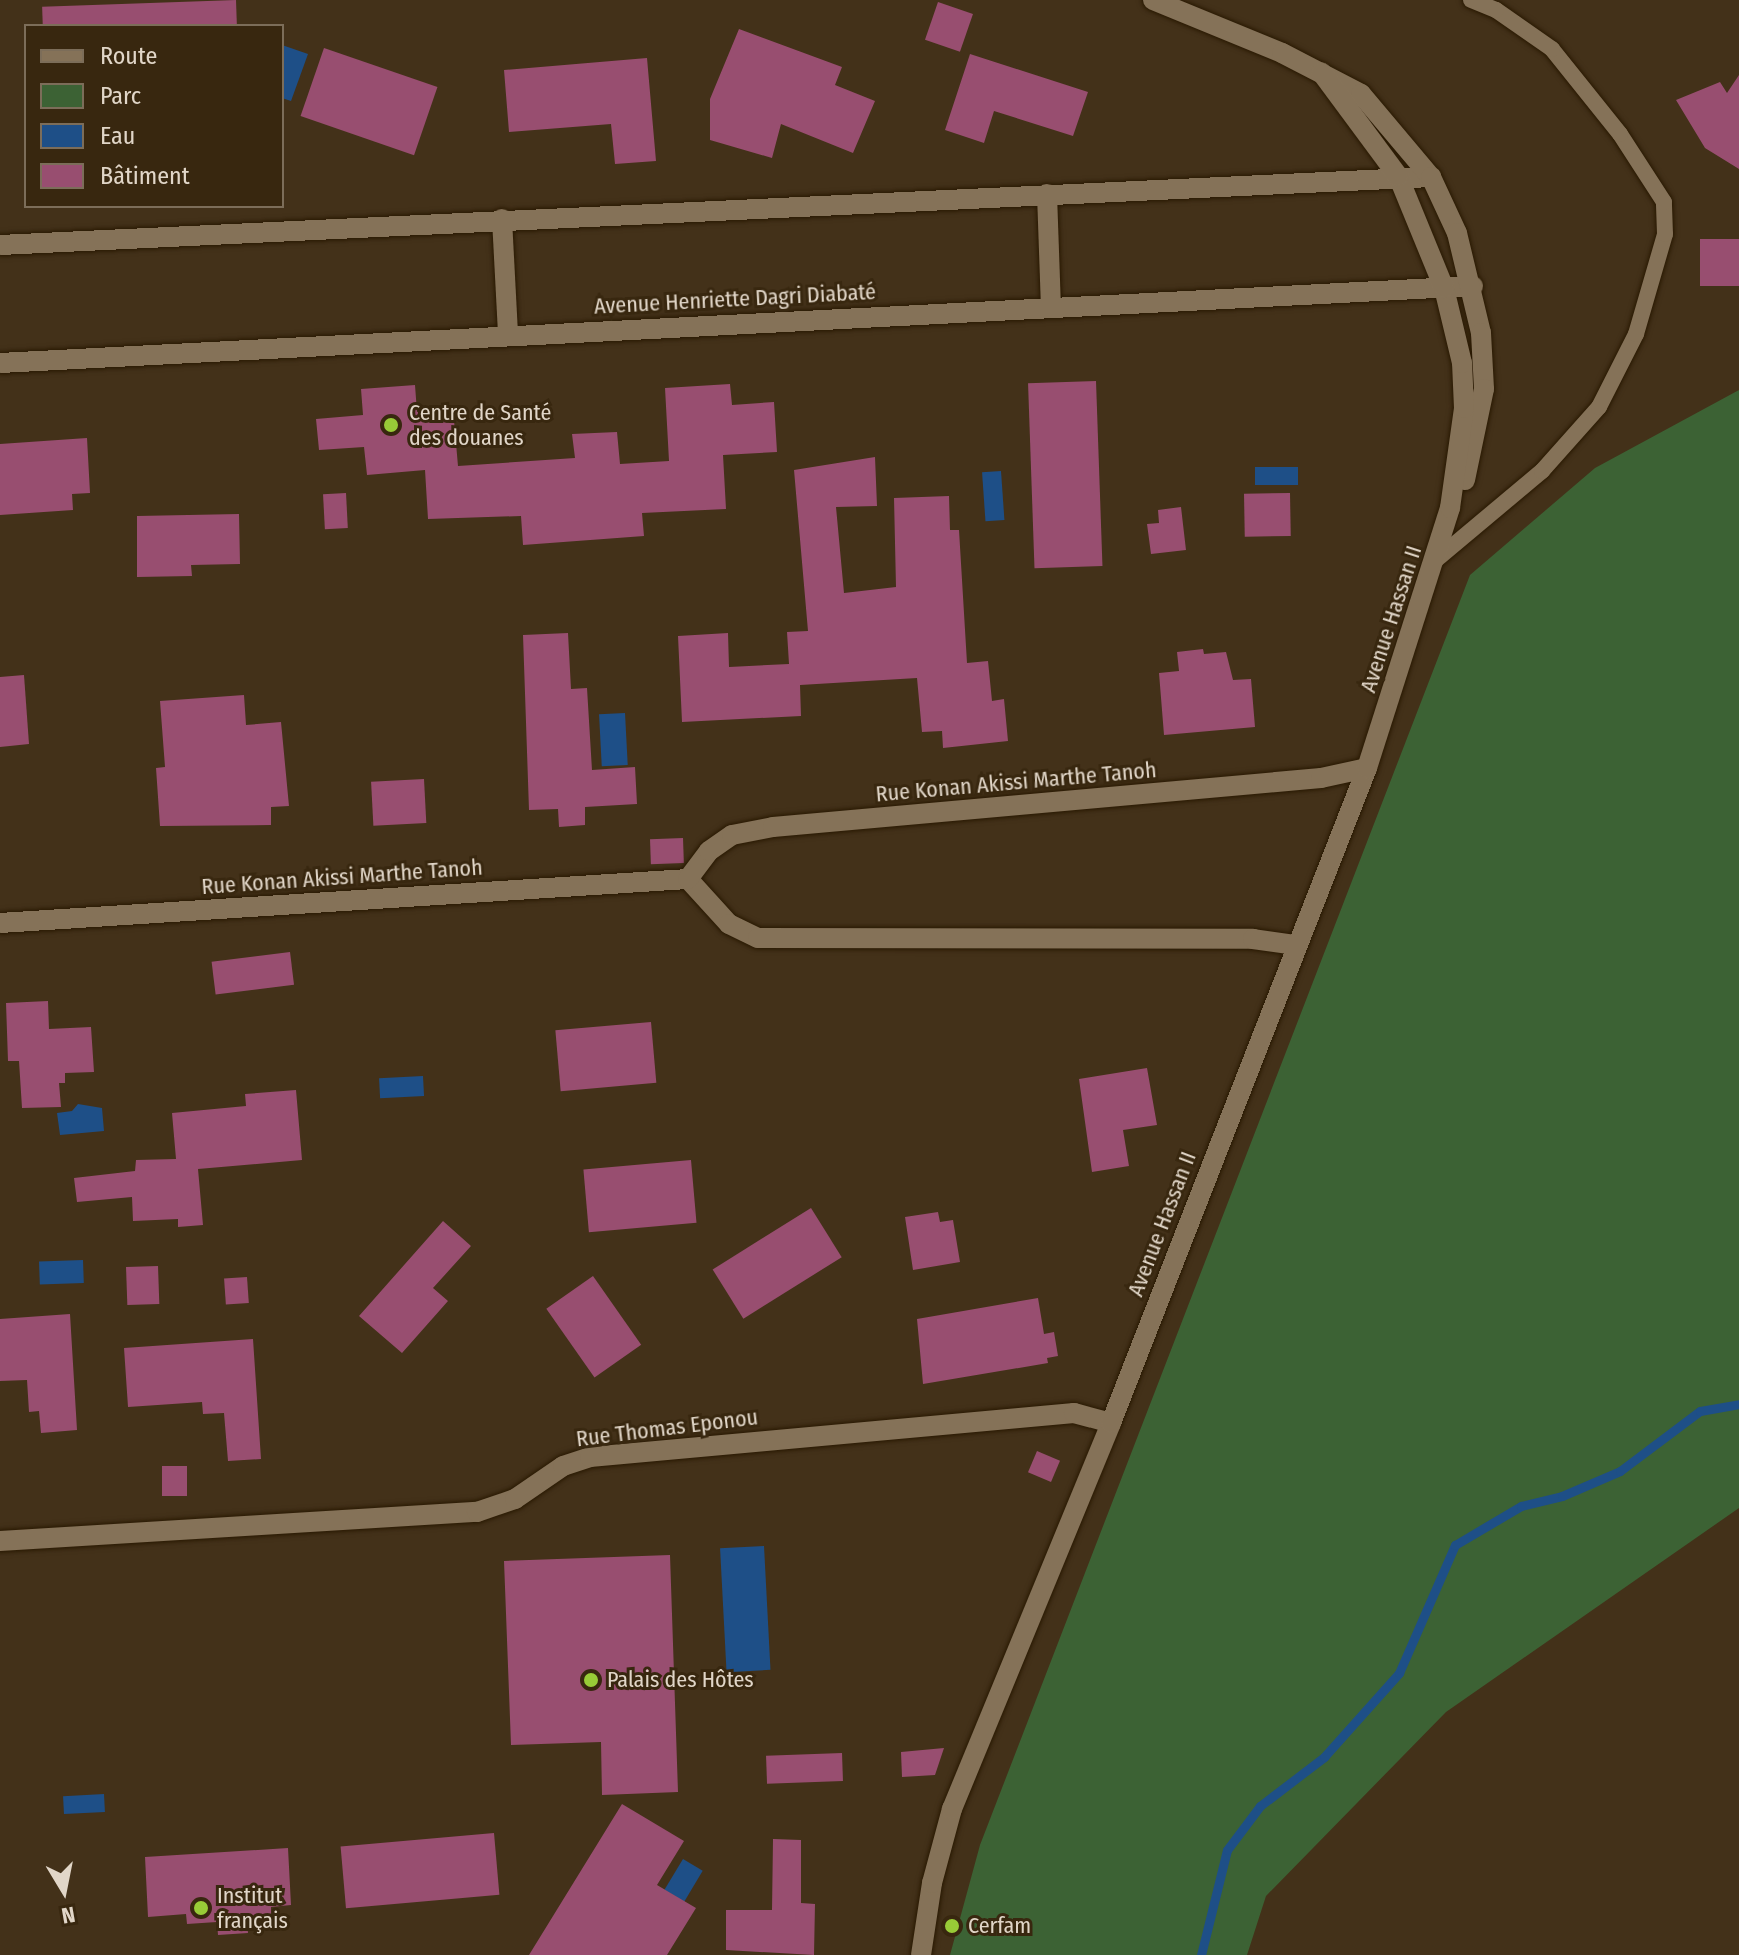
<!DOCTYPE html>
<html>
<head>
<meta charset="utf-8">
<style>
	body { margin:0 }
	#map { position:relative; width:1739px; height:1955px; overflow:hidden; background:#433119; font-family:"Fira Sans Condensed",sans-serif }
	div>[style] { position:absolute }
	.green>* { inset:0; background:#3c6234 }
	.water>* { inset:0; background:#1e4f87; transform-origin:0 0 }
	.stream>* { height:9px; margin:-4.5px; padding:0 4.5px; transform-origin:4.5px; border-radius:4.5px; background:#1e4f87 }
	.building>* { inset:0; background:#984e70; transform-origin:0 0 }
	.roads { filter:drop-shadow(0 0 2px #291902) drop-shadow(0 0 2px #291902) }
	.service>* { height:16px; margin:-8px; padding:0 8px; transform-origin:8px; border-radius:8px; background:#857258 }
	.minor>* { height:20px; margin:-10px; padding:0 10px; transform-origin:10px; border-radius:10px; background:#857258 }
	.tertiary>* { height:20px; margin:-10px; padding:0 10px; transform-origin:10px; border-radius:10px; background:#857258 }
	.dots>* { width:22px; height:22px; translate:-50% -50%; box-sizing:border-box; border:4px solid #38270f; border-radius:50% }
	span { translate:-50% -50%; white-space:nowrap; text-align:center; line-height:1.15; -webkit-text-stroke:6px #38270f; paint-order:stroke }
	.street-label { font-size:22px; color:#e1d6c8 }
	.poi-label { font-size:22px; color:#e1d6c8 }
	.left { translate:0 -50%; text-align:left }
	.legend { position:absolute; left:24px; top:24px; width:260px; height:184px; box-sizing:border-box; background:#38270f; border:2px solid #7c6d59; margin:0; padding:10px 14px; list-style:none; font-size:24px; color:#e1d6c8 }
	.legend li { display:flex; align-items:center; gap:16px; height:40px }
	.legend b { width:40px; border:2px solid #7c6d59 }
	.north { position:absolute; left:24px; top:1851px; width:80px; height:80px; -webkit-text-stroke:6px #38270f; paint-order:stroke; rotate:170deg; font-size:22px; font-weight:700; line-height:32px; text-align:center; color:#e1d6c8 }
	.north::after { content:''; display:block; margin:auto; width:28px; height:36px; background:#e1d6c8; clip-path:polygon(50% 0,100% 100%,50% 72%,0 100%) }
</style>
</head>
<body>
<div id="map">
	<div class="green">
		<div style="clip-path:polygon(1739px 390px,1739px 1508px,1446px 1712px,1266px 1896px,1247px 1955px,950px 1955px,980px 1845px,1470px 575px,1595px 468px)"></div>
	</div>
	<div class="water">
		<div style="clip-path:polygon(282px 45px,308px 54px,291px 101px,282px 98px)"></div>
		<div style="left:1298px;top:467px;width:18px;height:43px;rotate:90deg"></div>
		<div style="left:1001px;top:471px;width:49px;height:19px;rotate:86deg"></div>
		<div style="left:625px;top:713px;width:52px;height:26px;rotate:87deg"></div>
		<div style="left:423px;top:1076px;width:20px;height:44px;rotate:87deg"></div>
		<div style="clip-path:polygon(78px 1104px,102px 1108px,104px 1131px,60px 1135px,57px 1113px,72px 1111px)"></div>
		<div style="left:83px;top:1260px;width:23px;height:44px;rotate:88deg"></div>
		<div style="left:764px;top:1546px;width:124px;height:44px;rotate:87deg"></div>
		<div style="left:104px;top:1794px;width:18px;height:41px;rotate:87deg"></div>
		<div style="left:683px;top:1859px;width:23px;height:36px;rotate:31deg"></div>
	</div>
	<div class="stream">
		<div style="left:1201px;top:1955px;width:108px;rotate:-76.1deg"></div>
		<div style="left:1227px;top:1850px;width:55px;rotate:-53.1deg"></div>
		<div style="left:1260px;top:1806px;width:81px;rotate:-37.4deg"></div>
		<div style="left:1324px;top:1757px;width:113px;rotate:-48.2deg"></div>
		<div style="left:1399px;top:1673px;width:140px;rotate:-66.4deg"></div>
		<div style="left:1455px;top:1545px;width:77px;rotate:-30.6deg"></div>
		<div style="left:1521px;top:1506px;width:42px;rotate:-13.7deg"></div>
		<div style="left:1562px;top:1496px;width:63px;rotate:-23.3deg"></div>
		<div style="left:1620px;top:1471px;width:100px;rotate:-36.9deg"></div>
		<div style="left:1700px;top:1411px;width:40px;rotate:-10deg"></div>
	</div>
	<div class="building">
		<div style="left:236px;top:0;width:26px;height:194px;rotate:88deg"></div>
		<div style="left:938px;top:2px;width:37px;height:40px;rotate:19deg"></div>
		<div style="clip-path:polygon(739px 29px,842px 67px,835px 85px,875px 101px,853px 153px,781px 124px,772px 158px,710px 140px,710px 99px)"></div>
		<div style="left:324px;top:48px;width:120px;height:72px;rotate:19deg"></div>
		<div style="clip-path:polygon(970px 54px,1088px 92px,1073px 136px,994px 111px,984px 143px,945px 130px)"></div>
		<div style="clip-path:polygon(647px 58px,656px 161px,615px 164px,611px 124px,509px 132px,504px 70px)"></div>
		<div style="clip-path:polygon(1739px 75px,1739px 169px,1705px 148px,1676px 100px,1720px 82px,1727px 93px)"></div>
		<div style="left:1739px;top:239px;width:47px;height:39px;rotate:90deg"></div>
		<div style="left:1096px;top:381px;width:185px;height:68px;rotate:88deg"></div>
		<div style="clip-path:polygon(730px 384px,732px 405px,774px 402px,777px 452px,723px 455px,726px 509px,642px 513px,644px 536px,523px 545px,521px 516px,428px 519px,425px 470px,367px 475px,364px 447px,319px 450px,316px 419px,363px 415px,361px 389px,415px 385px,417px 412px,453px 409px,458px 466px,575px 458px,572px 434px,617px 432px,620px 464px,669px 461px,665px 388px)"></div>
		<div style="clip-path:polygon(87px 438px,90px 493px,72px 494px,73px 510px,0 515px,0 444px)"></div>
		<div style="clip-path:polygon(875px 457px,877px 506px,836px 507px,844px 593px,896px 587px,894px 498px,949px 496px,950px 530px,959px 530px,967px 663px,988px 661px,992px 701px,1004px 699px,1008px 741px,943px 748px,942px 731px,922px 732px,917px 678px,800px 685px,801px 716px,682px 722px,678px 636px,728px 633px,729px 667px,789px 664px,787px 632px,808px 631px,794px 470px)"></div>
		<div style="left:346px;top:493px;width:35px;height:23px;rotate:87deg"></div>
		<div style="left:1290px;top:493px;width:43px;height:46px;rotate:89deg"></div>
		<div style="clip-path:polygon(1181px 507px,1186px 550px,1151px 554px,1147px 524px,1159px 523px,1158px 510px)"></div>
		<div style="clip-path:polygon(239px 514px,240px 564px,191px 565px,192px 576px,137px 577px,137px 516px)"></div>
		<div style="clip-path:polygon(568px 633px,571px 689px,587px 688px,592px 770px,635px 767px,637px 804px,585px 807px,585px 825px,559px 827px,558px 809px,529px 810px,523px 635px)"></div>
		<div style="clip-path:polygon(1203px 649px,1204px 654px,1226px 652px,1233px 680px,1251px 679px,1255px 727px,1164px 735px,1159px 673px,1179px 671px,1177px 652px)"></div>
		<div style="clip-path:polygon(24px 675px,29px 744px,0 747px,0 677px)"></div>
		<div style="clip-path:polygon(244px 695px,246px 725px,281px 722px,289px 806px,271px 807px,271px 825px,160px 826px,156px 768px,165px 767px,160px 701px)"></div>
		<div style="left:424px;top:779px;width:44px;height:53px;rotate:87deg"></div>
		<div style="left:683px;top:838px;width:25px;height:33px;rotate:88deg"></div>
		<div style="left:290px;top:952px;width:33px;height:79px;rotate:83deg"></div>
		<div style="clip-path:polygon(48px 1001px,49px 1029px,91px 1027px,94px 1072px,65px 1073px,65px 1083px,59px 1083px,61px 1107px,22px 1108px,19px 1061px,8px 1061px,6px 1003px)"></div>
		<div style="left:651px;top:1022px;width:61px;height:96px;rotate:85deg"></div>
		<div style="clip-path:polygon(1147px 1068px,1157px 1125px,1123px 1130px,1129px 1166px,1092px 1172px,1079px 1079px)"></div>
		<div style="clip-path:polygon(296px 1090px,302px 1160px,198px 1169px,203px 1225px,178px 1227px,178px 1219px,133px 1221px,132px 1197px,77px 1202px,74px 1178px,135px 1171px,136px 1160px,176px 1159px,172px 1113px,246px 1106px,245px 1094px)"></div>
		<div style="left:691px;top:1160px;width:63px;height:108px;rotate:85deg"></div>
		<div style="left:811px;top:1208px;width:58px;height:116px;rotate:58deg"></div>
		<div style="clip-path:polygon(938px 1212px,940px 1222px,953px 1220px,960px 1262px,913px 1270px,905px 1217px)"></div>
		<div style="clip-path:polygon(443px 1221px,471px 1246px,433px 1288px,448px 1301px,402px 1353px,359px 1316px)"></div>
		<div style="left:158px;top:1266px;width:38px;height:32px;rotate:88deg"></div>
		<div style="left:593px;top:1276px;width:84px;height:57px;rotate:55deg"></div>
		<div style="left:247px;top:1277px;width:26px;height:23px;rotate:86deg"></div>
		<div style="clip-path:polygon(1038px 1298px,1044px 1334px,1054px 1332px,1058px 1356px,1047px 1358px,1048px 1363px,923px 1384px,917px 1319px)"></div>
		<div style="clip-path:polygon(70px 1314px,77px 1430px,41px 1433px,39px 1411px,29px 1412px,27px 1380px,0 1381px,0 1319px)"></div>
		<div style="clip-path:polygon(253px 1339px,261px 1459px,228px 1461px,224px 1413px,203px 1414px,202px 1402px,128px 1407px,124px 1348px)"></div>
		<div style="left:1037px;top:1451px;width:25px;height:23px;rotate:23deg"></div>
		<div style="left:162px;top:1466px;width:25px;height:30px"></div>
		<div style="clip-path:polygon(670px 1555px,678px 1792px,602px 1795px,601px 1742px,511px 1745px,504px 1561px)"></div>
		<div style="clip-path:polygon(944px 1748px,935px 1775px,902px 1777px,901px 1752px)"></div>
		<div style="left:842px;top:1753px;width:28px;height:76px;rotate:88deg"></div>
		<div style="clip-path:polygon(622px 1804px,684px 1841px,657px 1885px,696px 1908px,667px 1955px,529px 1955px)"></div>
		<div style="left:494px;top:1833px;width:62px;height:154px;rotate:85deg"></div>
		<div style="clip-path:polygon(773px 1839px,801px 1840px,801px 1903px,815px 1904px,814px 1955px,726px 1950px,726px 1910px,772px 1910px)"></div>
		<div style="clip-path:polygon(288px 1848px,291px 1905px,271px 1907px,271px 1918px,247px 1920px,248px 1933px,218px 1935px,217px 1922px,187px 1924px,186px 1914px,148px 1917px,145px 1857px)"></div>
	</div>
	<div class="roads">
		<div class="service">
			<div style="left:1437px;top:559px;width:137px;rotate:-40deg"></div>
			<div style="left:1542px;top:471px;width:86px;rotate:-48.3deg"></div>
			<div style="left:1599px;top:407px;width:82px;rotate:-63.1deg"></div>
			<div style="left:1636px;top:334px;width:104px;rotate:-73.8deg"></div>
			<div style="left:1665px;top:234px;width:32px;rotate:-92deg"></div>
			<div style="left:1664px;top:202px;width:81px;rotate:-122.9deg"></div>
			<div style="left:1620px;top:134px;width:109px;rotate:-128.7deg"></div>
			<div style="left:1552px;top:49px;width:68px;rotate:-145.1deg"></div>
			<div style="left:1496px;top:10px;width:27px;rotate:-158deg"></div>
		</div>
		<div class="minor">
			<div style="left:1047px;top:194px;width:114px;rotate:88deg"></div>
			<div style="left:502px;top:219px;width:116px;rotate:87deg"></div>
			<div style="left:0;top:245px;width:1433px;rotate:-2.72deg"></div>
			<div style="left:0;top:363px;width:1475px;rotate:-2.99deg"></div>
			<div style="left:688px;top:879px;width:61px;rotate:47.7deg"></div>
			<div style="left:729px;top:924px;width:32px;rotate:26deg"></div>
			<div style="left:758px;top:938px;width:495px;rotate:0.1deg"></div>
			<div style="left:1253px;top:939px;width:42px;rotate:8.1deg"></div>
			<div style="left:0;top:923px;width:689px;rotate:-3.66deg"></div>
			<div style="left:688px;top:879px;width:35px;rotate:-53deg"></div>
			<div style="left:709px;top:851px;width:28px;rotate:-35deg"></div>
			<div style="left:732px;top:835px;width:42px;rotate:-11deg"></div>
			<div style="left:773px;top:827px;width:550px;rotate:-5.11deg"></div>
			<div style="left:1321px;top:778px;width:47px;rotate:-12.3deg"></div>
			<div style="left:0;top:1541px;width:478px;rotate:-3.5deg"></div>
			<div style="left:477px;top:1512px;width:40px;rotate:-18.9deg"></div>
			<div style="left:515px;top:1499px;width:58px;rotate:-34.5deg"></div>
			<div style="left:563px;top:1466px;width:28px;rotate:-18deg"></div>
			<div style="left:590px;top:1457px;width:486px;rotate:-5.2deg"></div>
			<div style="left:1074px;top:1413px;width:38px;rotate:15deg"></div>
		</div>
		<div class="tertiary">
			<div style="left:1153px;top:0;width:139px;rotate:22.3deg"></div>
			<div style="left:1282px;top:53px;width:89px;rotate:27.4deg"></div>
			<div style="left:1361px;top:94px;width:109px;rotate:49.9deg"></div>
			<div style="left:1431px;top:177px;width:62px;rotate:65.1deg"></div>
			<div style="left:1457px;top:233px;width:103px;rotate:76.5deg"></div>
			<div style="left:1481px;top:333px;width:56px;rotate:86.9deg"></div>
			<div style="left:1484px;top:389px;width:93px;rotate:101.8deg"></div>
			<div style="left:921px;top:1955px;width:73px;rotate:-81.3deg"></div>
			<div style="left:932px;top:1883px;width:77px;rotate:-74.9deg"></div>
			<div style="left:952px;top:1809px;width:417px;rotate:-67.6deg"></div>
			<div style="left:1111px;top:1423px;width:703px;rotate:-68.65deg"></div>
			<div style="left:1367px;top:768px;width:273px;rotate:-72.3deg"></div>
			<div style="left:1450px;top:508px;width:101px;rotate:-82deg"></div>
			<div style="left:1464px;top:408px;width:45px;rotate:-92.5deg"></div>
			<div style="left:1462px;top:363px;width:77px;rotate:-103.5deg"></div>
			<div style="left:1444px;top:288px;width:121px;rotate:-112.3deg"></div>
			<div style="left:1398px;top:176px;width:129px;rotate:-126.5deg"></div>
		</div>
	</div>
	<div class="dots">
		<div style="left:391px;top:425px;background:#98cb37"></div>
		<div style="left:591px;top:1680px;background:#98cb37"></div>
		<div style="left:201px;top:1908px;background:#98cb37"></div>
		<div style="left:952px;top:1926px;background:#98cb37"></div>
	</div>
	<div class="street-label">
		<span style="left:735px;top:299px;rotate:-3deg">Avenue Henriette Dagri Diabaté</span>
		<span style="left:1391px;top:619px;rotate:-72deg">Avenue Hassan II</span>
		<span style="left:1016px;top:782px;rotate:-5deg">Rue Konan Akissi Marthe Tanoh</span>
		<span style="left:342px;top:877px;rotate:-4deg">Rue Konan Akissi Marthe Tanoh</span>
		<span style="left:1162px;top:1224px;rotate:-69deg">Avenue Hassan II</span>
		<span style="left:667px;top:1428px;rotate:-7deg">Rue Thomas Eponou</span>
	</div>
	<div class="poi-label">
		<span class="left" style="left:409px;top:425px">Centre de Santé<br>des douanes</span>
		<span class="left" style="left:607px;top:1680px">Palais des Hôtes</span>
		<span class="left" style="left:217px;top:1908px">Institut<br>français</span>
		<span class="left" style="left:968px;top:1926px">Cerfam</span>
	</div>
	<ul class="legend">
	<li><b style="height:10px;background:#857258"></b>Route</li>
	<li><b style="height:22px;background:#3c6234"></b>Parc</li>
	<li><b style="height:22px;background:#1e4f87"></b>Eau</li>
	<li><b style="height:22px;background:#984e70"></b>Bâtiment</li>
	</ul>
	<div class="north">N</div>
</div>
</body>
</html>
